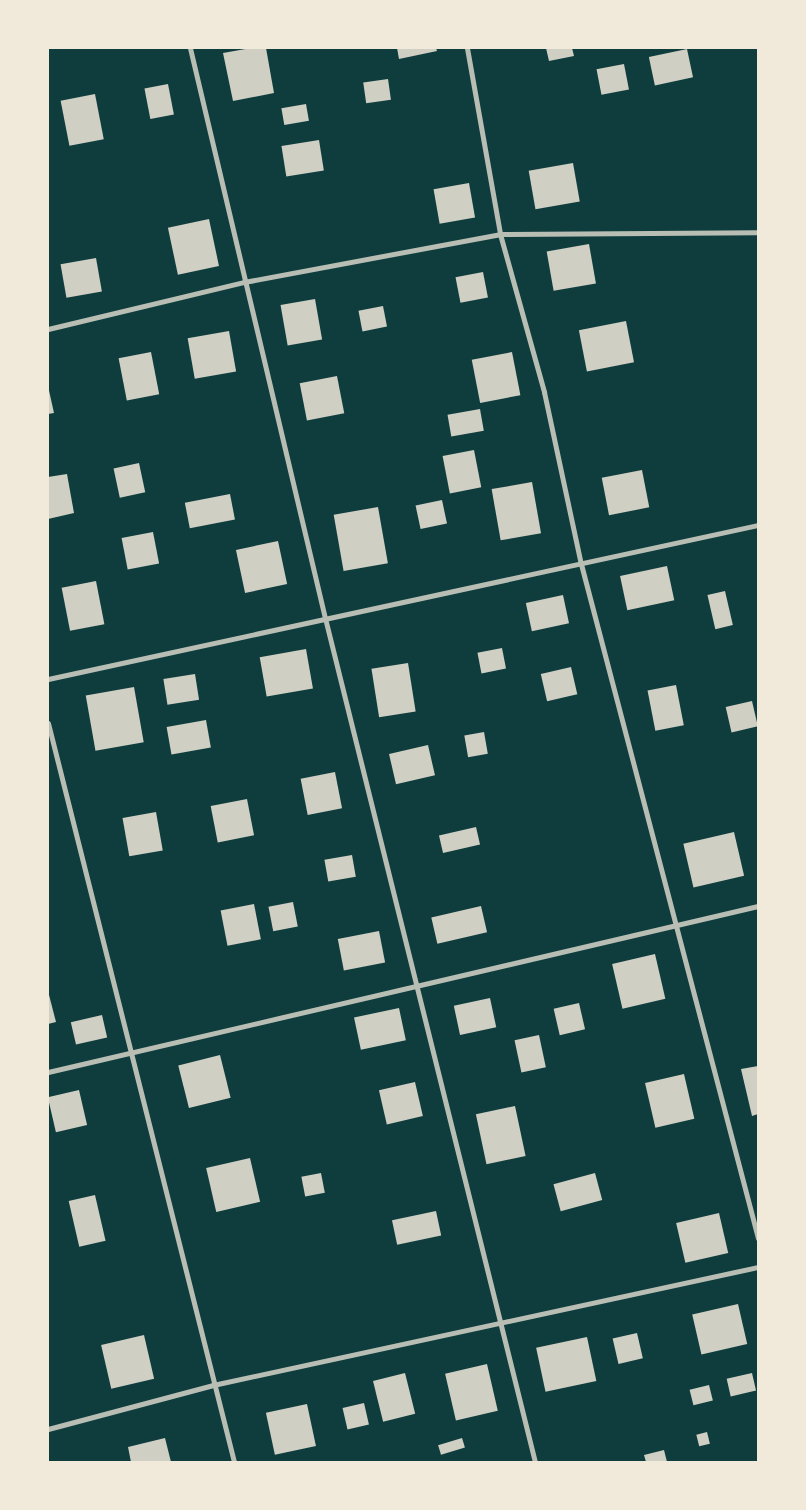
<!DOCTYPE html>
<html>
<head>
<meta charset="utf-8">
<style>
	body { margin:0 }
	#map { position:relative; width:806px; height:1510px; overflow:hidden; background:#0f3d3e; font-family:"Work Sans",sans-serif }
	div>[style] { position:absolute }
	.building>* { inset:0; background:#cfcfc3; transform-origin:0 0 }
	.minor>* { height:5px; margin:-2.5px; padding:0 2.5px; transform-origin:2.5px; border-radius:2.5px; background:#b8beb3 }
	span { translate:-50% -50%; white-space:nowrap; text-align:center; line-height:1.15; -webkit-text-stroke:4.5px #f1e9da; paint-order:stroke }
	.frame { position:absolute; inset:0; border:49px solid #f1e9da; pointer-events:none }
</style>
</head>
<body>
<div id="map">
	<div class="building">
		<div style="clip-path:polygon(251px 48px,266px 48px,274px 93px,233px 101px,223px 53px)"></div>
		<div style="clip-path:polygon(397px 48px,436px 48px,437px 51px,399px 59px)"></div>
		<div style="clip-path:polygon(546px 48px,572px 48px,574px 56px,549px 61px)"></div>
		<div style="left:687px;top:49px;width:29px;height:39px;rotate:78deg"></div>
		<div style="left:624px;top:64px;width:26px;height:28px;rotate:79deg"></div>
		<div style="left:388px;top:79px;width:21px;height:25px;rotate:82deg"></div>
		<div style="left:168px;top:84px;width:31px;height:24px;rotate:79deg"></div>
		<div style="left:95px;top:94px;width:46px;height:35px;rotate:79deg"></div>
		<div style="left:306px;top:104px;width:17px;height:25px;rotate:80deg"></div>
		<div style="left:319px;top:140px;width:31px;height:38px;rotate:81deg"></div>
		<div style="left:573px;top:163px;width:39px;height:45px;rotate:80deg"></div>
		<div style="left:469px;top:183px;width:35px;height:36px;rotate:80deg"></div>
		<div style="left:209px;top:219px;width:48px;height:42px;rotate:78deg"></div>
		<div style="left:589px;top:244px;width:40px;height:43px;rotate:80deg"></div>
		<div style="left:96px;top:258px;width:34px;height:36px;rotate:80deg"></div>
		<div style="left:483px;top:272px;width:26px;height:28px;rotate:79deg"></div>
		<div style="left:315px;top:299px;width:41px;height:35px;rotate:80deg"></div>
		<div style="left:383px;top:306px;width:21px;height:25px;rotate:79deg"></div>
		<div style="left:626px;top:321px;width:42px;height:48px;rotate:79deg"></div>
		<div style="left:229px;top:331px;width:41px;height:42px;rotate:80deg"></div>
		<div style="left:151px;top:352px;width:43px;height:33px;rotate:79deg"></div>
		<div style="left:512px;top:352px;width:44px;height:41px;rotate:79deg"></div>
		<div style="left:337px;top:376px;width:38px;height:38px;rotate:79deg"></div>
		<div style="clip-path:polygon(48px 386px,54px 413px,48px 414px)"></div>
		<div style="left:480px;top:409px;width:22px;height:33px;rotate:80deg"></div>
		<div style="left:474px;top:450px;width:38px;height:32px;rotate:79deg"></div>
		<div style="left:139px;top:463px;width:30px;height:26px;rotate:78deg"></div>
		<div style="left:642px;top:470px;width:38px;height:41px;rotate:79deg"></div>
		<div style="clip-path:polygon(67px 474px,74px 513px,48px 519px,48px 477px)"></div>
		<div style="left:532px;top:482px;width:52px;height:41px;rotate:80deg"></div>
		<div style="left:230px;top:494px;width:26px;height:46px;rotate:79deg"></div>
		<div style="left:442px;top:500px;width:24px;height:27px;rotate:78deg"></div>
		<div style="left:378px;top:507px;width:57px;height:45px;rotate:80deg"></div>
		<div style="left:153px;top:532px;width:32px;height:32px;rotate:79deg"></div>
		<div style="left:278px;top:541px;width:44px;height:43px;rotate:78deg"></div>
		<div style="left:667px;top:566px;width:35px;height:48px;rotate:78deg"></div>
		<div style="left:96px;top:581px;width:44px;height:35px;rotate:79deg"></div>
		<div style="left:725px;top:591px;width:35px;height:18px;rotate:77deg"></div>
		<div style="left:563px;top:595px;width:29px;height:38px;rotate:78deg"></div>
		<div style="left:502px;top:648px;width:21px;height:25px;rotate:79deg"></div>
		<div style="left:306px;top:649px;width:40px;height:47px;rotate:80deg"></div>
		<div style="left:408px;top:663px;width:49px;height:37px;rotate:81deg"></div>
		<div style="left:571px;top:667px;width:28px;height:31px;rotate:77deg"></div>
		<div style="left:195px;top:674px;width:26px;height:32px;rotate:81deg"></div>
		<div style="left:676px;top:685px;width:41px;height:29px;rotate:79deg"></div>
		<div style="left:134px;top:687px;width:56px;height:49px;rotate:80deg"></div>
		<div style="left:752px;top:701px;width:26px;height:27px;rotate:77deg"></div>
		<div style="left:206px;top:720px;width:28px;height:40px;rotate:80deg"></div>
		<div style="left:484px;top:732px;width:22px;height:20px;rotate:80deg"></div>
		<div style="left:428px;top:745px;width:31px;height:40px;rotate:77deg"></div>
		<div style="left:335px;top:772px;width:37px;height:35px;rotate:79deg"></div>
		<div style="left:247px;top:799px;width:37px;height:37px;rotate:79deg"></div>
		<div style="left:156px;top:812px;width:39px;height:34px;rotate:80deg"></div>
		<div style="left:476px;top:827px;width:18px;height:38px;rotate:77deg"></div>
		<div style="left:734px;top:832px;width:45px;height:52px;rotate:77deg"></div>
		<div style="left:352px;top:855px;width:22px;height:28px;rotate:80deg"></div>
		<div style="left:293px;top:902px;width:25px;height:25px;rotate:79deg"></div>
		<div style="left:254px;top:904px;width:36px;height:34px;rotate:79deg"></div>
		<div style="left:481px;top:906px;width:27px;height:51px;rotate:77deg"></div>
		<div style="left:379px;top:931px;width:32px;height:42px;rotate:79deg"></div>
		<div style="left:655px;top:954px;width:46px;height:44px;rotate:77deg"></div>
		<div style="clip-path:polygon(48px 991px,56px 1022px,48px 1024px)"></div>
		<div style="left:490px;top:998px;width:30px;height:37px;rotate:78deg"></div>
		<div style="left:579px;top:1003px;width:27px;height:26px;rotate:77deg"></div>
		<div style="left:399px;top:1008px;width:33px;height:46px;rotate:78deg"></div>
		<div style="left:102px;top:1015px;width:23px;height:32px;rotate:77deg"></div>
		<div style="left:539px;top:1035px;width:33px;height:25px;rotate:78deg"></div>
		<div style="left:220px;top:1055px;width:44px;height:43px;rotate:76deg"></div>
		<div style="clip-path:polygon(758px 1066px,758px 1114px,752px 1116px,741px 1069px)"></div>
		<div style="left:684px;top:1074px;width:46px;height:40px;rotate:77deg"></div>
		<div style="left:415px;top:1082px;width:35px;height:37px;rotate:77deg"></div>
		<div style="left:79px;top:1090px;width:36px;height:32px;rotate:77deg"></div>
		<div style="left:515px;top:1106px;width:51px;height:40px;rotate:78deg"></div>
		<div style="left:250px;top:1158px;width:45px;height:45px;rotate:77deg"></div>
		<div style="left:321px;top:1173px;width:20px;height:20px;rotate:79deg"></div>
		<div style="left:595px;top:1173px;width:28px;height:43px;rotate:75deg"></div>
		<div style="left:95px;top:1195px;width:47px;height:27px;rotate:77deg"></div>
		<div style="left:436px;top:1211px;width:25px;height:45px;rotate:78deg"></div>
		<div style="left:719px;top:1213px;width:41px;height:44px;rotate:77deg"></div>
		<div style="left:738px;top:1304px;width:41px;height:47px;rotate:77deg"></div>
		<div style="left:637px;top:1333px;width:26px;height:25px;rotate:77deg"></div>
		<div style="left:144px;top:1335px;width:45px;height:44px;rotate:77deg"></div>
		<div style="left:587px;top:1337px;width:45px;height:52px;rotate:78deg"></div>
		<div style="left:487px;top:1364px;width:48px;height:43px;rotate:77deg"></div>
		<div style="left:405px;top:1373px;width:42px;height:33px;rotate:76deg"></div>
		<div style="left:752px;top:1373px;width:18px;height:26px;rotate:77deg"></div>
		<div style="left:709px;top:1385px;width:16px;height:20px;rotate:76deg"></div>
		<div style="left:364px;top:1403px;width:22px;height:22px;rotate:77deg"></div>
		<div style="left:307px;top:1404px;width:43px;height:42px;rotate:78deg"></div>
		<div style="left:707px;top:1432px;width:12px;height:11px;rotate:76deg"></div>
		<div style="clip-path:polygon(165px 1438px,171px 1462px,131px 1462px,128px 1447px)"></div>
		<div style="left:462px;top:1438px;width:10px;height:25px;rotate:73deg"></div>
		<div style="clip-path:polygon(664px 1450px,667px 1462px,646px 1462px,644px 1455px)"></div>
	</div>
	<div class="minor">
		<div style="left:190px;top:48px;width:586px;rotate:76.68deg"></div>
		<div style="left:325px;top:618px;width:870px;rotate:76.03deg"></div>
		<div style="left:467px;top:48px;width:189px;rotate:79.9deg"></div>
		<div style="left:500px;top:234px;width:164px;rotate:74.4deg"></div>
		<div style="left:544px;top:392px;width:176px;rotate:77.9deg"></div>
		<div style="left:581px;top:564px;width:697px;rotate:75.29deg"></div>
		<div style="left:48px;top:329px;width:202px;rotate:-13.5deg"></div>
		<div style="left:244px;top:282px;width:260px;rotate:-10.6deg"></div>
		<div style="left:500px;top:234px;width:258px;rotate:-0.4deg"></div>
		<div style="left:48px;top:679px;width:727px;rotate:-12.24deg"></div>
		<div style="left:48px;top:723px;width:762px;rotate:75.87deg"></div>
		<div style="left:48px;top:1072px;width:729px;rotate:-13.16deg"></div>
		<div style="left:48px;top:1429px;width:171px;rotate:-14.9deg"></div>
		<div style="left:213px;top:1385px;width:558px;rotate:-12.22deg"></div>
	</div>
	<div class="frame"></div>
</div>
</body>
</html>
